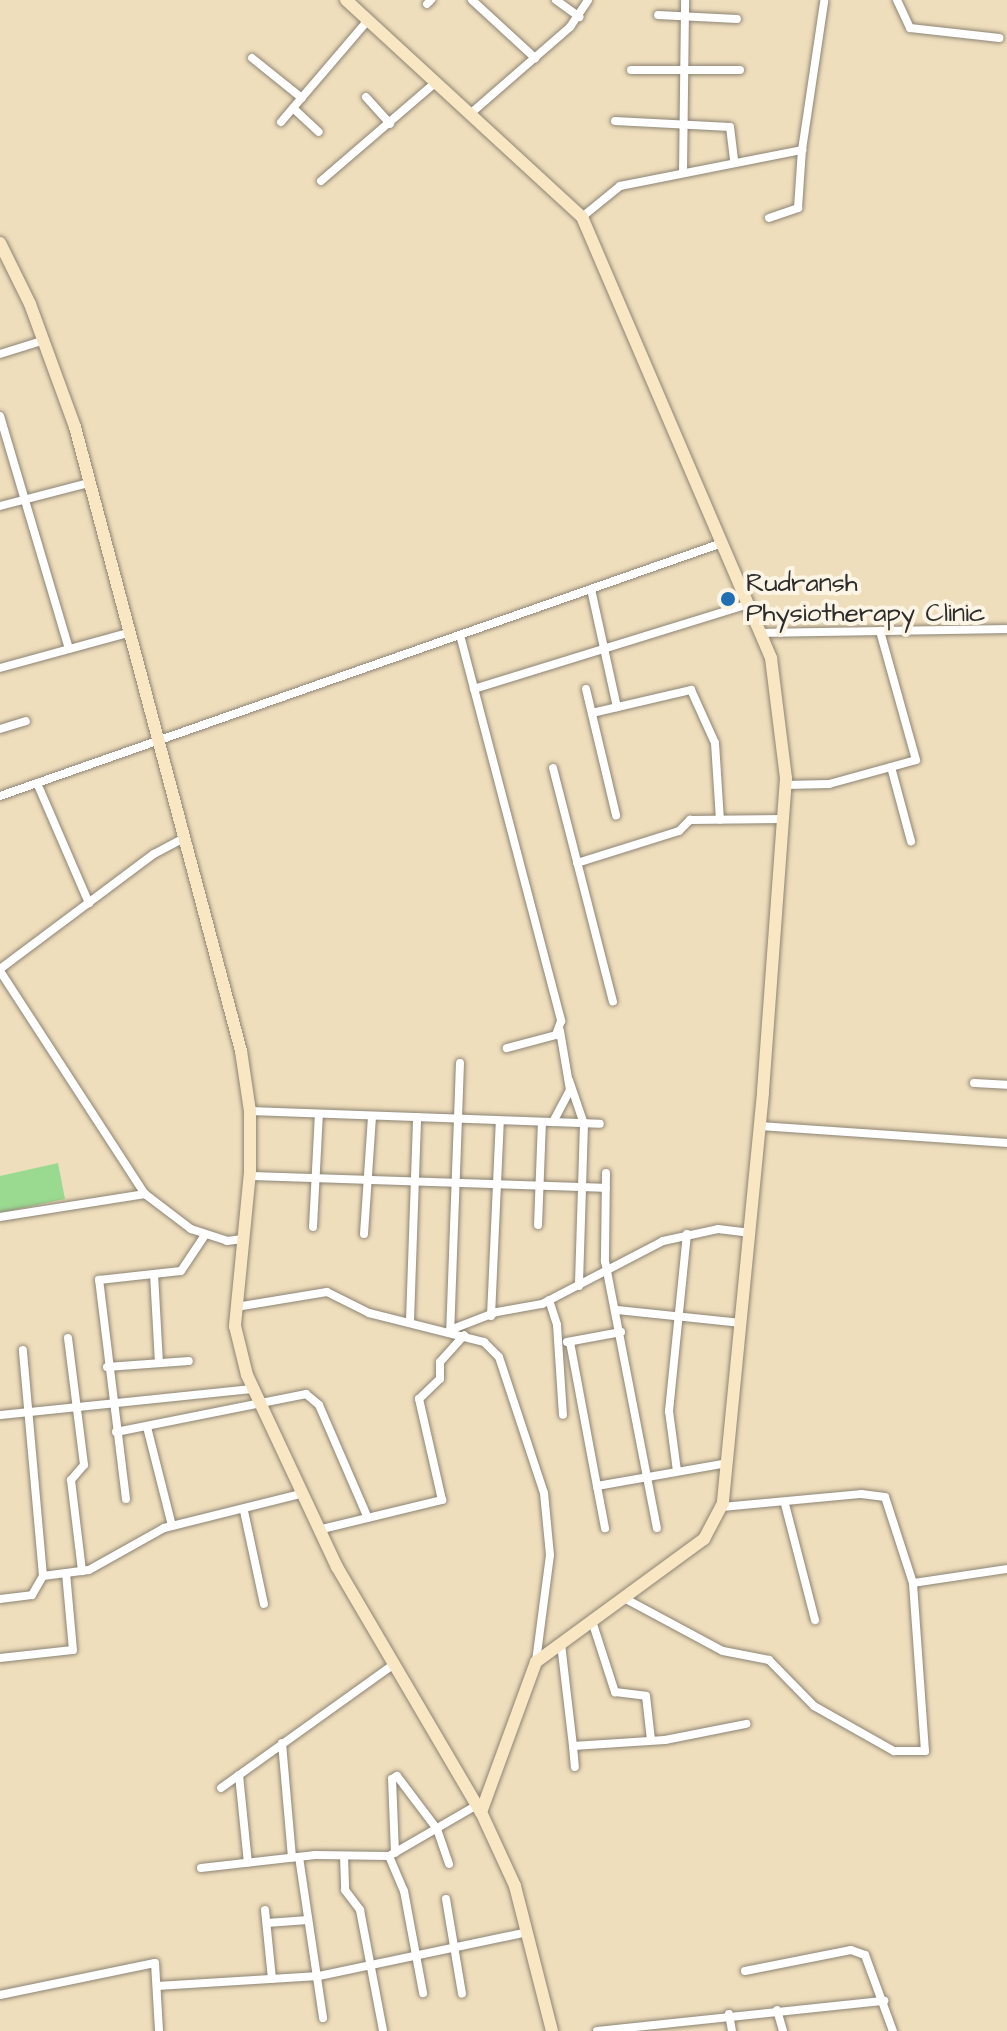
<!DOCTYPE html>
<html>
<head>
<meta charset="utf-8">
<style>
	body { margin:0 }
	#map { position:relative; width:1007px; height:2031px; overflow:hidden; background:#efdebc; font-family:"Architects Daughter",sans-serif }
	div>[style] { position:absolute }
	.green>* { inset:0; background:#9ada90 }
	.roads { filter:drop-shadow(0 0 2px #8d8474) drop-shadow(0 0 2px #8d8474) }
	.street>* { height:8px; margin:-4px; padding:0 4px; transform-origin:4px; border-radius:4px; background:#fff }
	.secondary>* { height:12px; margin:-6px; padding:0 6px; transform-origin:6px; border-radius:6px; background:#f9e7c3 }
	.dots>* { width:22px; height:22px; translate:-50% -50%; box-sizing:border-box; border:4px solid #fcf5e5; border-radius:50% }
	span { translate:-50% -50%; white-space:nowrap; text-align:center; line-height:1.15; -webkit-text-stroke:8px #fcf5e5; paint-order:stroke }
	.poi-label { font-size:26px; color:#2b2b2b }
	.left { translate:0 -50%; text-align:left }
</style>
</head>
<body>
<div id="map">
	<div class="green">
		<div style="clip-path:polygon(58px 1163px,65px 1199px,0 1213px,0 1176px)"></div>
	</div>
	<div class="roads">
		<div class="street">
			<div style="left:472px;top:0;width:86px;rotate:42.6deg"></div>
			<div style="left:556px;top:0;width:29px;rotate:36deg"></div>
			<div style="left:897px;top:0;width:31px;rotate:65deg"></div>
			<div style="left:910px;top:28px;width:90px;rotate:6.4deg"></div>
			<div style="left:427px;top:4px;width:6px;rotate:-45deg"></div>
			<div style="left:658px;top:15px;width:79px;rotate:2.9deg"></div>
			<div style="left:252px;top:58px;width:64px;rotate:38.7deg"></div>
			<div style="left:631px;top:70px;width:109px"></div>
			<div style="left:366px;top:97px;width:36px;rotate:48deg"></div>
			<div style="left:293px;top:108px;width:35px;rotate:43deg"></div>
			<div style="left:470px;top:114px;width:133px;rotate:-41deg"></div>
			<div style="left:570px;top:27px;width:32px;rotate:-56deg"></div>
			<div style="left:615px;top:121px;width:115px;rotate:3deg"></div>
			<div style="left:730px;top:127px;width:34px;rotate:83deg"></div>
			<div style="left:281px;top:122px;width:134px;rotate:-49.5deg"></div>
			<div style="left:683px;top:173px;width:173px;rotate:-89.3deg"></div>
			<div style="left:321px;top:181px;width:152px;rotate:-40.7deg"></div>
			<div style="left:582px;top:217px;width:49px;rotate:-39.2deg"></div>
			<div style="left:620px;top:186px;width:186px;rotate:-11.2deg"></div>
			<div style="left:802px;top:150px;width:150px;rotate:-81.5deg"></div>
			<div style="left:769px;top:218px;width:31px;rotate:-19deg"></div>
			<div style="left:798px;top:208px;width:58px;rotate:-86.1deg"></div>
			<div style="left:0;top:354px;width:47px;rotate:-17.3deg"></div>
			<div style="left:0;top:416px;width:243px;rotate:73.5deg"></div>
			<div style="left:0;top:506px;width:92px;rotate:-14.5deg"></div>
			<div style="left:591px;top:589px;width:121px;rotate:77.6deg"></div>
			<div style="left:760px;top:633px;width:247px;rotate:-0.9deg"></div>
			<div style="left:460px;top:635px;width:399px;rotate:75.3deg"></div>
			<div style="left:561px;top:1021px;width:15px;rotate:110deg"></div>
			<div style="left:556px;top:1035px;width:51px;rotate:165.1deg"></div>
			<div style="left:0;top:668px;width:133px;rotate:-15.3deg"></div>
			<div style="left:474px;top:689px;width:287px;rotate:-17.2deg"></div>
			<div style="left:586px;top:689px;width:130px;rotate:76.6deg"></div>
			<div style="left:592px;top:713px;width:102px;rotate:-13.1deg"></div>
			<div style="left:691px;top:690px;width:58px;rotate:65.6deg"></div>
			<div style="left:715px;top:743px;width:77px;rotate:86.3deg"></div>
			<div style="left:0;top:729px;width:27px;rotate:-17deg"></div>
			<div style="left:891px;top:767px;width:77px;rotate:74.9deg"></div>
			<div style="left:553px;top:768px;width:241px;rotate:75.6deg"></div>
			<div style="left:37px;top:783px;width:131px;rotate:66.6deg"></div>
			<div style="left:785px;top:785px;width:44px;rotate:-1.3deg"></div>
			<div style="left:829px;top:784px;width:90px;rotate:-15.4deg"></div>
			<div style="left:916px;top:760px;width:134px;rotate:-105.6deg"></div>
			<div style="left:0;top:796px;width:765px;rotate:-19.31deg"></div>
			<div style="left:577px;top:863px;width:107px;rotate:-17.4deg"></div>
			<div style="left:679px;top:831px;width:16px;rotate:-45deg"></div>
			<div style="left:690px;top:820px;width:93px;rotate:-0.6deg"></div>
			<div style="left:0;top:969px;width:192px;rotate:-36.8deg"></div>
			<div style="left:154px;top:854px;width:34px;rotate:-28deg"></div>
			<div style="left:0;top:971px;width:266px;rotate:57deg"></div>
			<div style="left:460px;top:1063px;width:267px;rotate:92.1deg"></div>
			<div style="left:450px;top:1330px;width:50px;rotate:-21deg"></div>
			<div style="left:497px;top:1312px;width:46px;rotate:-10.1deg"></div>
			<div style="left:542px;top:1304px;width:136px;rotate:-27.5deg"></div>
			<div style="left:663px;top:1241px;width:56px;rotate:-12.3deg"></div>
			<div style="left:718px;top:1229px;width:31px;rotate:7deg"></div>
			<div style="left:569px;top:1080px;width:46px;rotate:71.2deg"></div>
			<div style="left:584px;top:1124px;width:162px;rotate:91.8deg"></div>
			<div style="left:974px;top:1083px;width:33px;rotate:3deg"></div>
			<div style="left:250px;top:1111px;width:350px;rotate:2.1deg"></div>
			<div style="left:553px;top:1122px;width:36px;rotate:-62deg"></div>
			<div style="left:570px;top:1090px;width:60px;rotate:-99.6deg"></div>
			<div style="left:760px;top:1126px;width:248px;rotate:3.9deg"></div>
			<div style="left:606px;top:1173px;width:88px;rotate:90.7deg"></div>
			<div style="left:605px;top:1261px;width:272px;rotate:79deg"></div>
			<div style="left:249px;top:1176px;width:357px;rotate:1.9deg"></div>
			<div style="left:0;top:1217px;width:147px;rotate:-9deg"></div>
			<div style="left:145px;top:1194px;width:58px;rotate:37.3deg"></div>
			<div style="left:191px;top:1229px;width:38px;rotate:18deg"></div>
			<div style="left:227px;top:1241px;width:16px;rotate:-7deg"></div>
			<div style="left:538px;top:1225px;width:103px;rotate:-87.8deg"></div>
			<div style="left:313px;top:1227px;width:113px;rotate:-87deg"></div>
			<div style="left:364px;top:1234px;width:118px;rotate:-86.1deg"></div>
			<div style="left:154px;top:1274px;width:89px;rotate:86.8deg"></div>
			<div style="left:549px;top:1300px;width:26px;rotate:72deg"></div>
			<div style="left:557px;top:1325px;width:90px;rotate:86.2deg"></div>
			<div style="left:236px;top:1307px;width:92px;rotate:-9.4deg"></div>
			<div style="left:327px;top:1292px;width:47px;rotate:26.6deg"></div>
			<div style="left:369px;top:1313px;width:119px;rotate:14.2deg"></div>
			<div style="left:484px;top:1342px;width:21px;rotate:45deg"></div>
			<div style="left:499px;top:1357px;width:143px;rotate:71.7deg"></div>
			<div style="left:544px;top:1493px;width:62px;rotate:84.5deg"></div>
			<div style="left:550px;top:1555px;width:108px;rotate:97.5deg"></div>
			<div style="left:617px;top:1310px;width:125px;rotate:6deg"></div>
			<div style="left:491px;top:1316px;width:195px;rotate:-87.4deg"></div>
			<div style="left:410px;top:1321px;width:204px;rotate:-88deg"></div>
			<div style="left:68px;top:1338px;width:128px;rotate:82.8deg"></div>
			<div style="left:84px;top:1465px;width:20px;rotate:131deg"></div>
			<div style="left:71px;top:1480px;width:92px;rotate:83.1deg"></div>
			<div style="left:567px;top:1342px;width:55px;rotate:-10.5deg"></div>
			<div style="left:570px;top:1342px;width:147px;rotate:79.4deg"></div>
			<div style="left:597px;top:1486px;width:132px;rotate:-10deg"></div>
			<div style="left:107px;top:1367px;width:82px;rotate:-4.2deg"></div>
			<div style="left:0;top:1415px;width:254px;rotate:-5.9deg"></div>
			<div style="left:147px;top:1427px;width:102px;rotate:75.8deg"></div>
			<div style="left:116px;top:1432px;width:194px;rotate:-11.3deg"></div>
			<div style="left:306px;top:1394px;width:17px;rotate:40deg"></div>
			<div style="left:319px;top:1405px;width:123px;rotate:66.6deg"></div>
			<div style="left:677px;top:1471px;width:61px;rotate:-97.6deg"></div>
			<div style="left:669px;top:1411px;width:178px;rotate:-84.2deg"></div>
			<div style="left:597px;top:1486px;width:43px;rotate:79.2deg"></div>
			<div style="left:126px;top:1499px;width:221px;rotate:-97deg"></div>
			<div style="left:99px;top:1280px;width:82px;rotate:-6.3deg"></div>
			<div style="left:181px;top:1271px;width:43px;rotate:-56.3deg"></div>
			<div style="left:785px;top:1504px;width:120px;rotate:75.5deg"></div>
			<div style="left:244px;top:1511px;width:95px;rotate:77.9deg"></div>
			<div style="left:318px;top:1530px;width:128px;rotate:-13.6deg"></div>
			<div style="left:442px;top:1500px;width:104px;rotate:-102.8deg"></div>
			<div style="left:419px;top:1399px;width:29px;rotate:-44deg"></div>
			<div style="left:440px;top:1379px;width:17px;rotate:-90deg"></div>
			<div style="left:440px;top:1362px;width:36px;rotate:-48deg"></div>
			<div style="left:43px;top:1576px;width:46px;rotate:-7.4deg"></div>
			<div style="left:89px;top:1570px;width:86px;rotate:-29.2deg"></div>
			<div style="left:164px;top:1528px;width:140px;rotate:-14deg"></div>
			<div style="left:913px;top:1583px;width:95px;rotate:-8.5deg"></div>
			<div style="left:624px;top:1598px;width:112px;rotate:28.2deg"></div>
			<div style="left:723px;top:1651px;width:47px;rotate:11.1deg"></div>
			<div style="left:769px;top:1660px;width:64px;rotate:45.6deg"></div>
			<div style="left:814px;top:1706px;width:92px;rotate:29.4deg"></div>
			<div style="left:894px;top:1751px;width:31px"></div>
			<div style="left:925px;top:1751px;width:168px;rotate:-94.1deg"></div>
			<div style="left:913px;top:1583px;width:90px;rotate:-108deg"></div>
			<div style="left:885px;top:1497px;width:24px;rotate:-173deg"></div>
			<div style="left:861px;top:1494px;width:141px;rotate:174.7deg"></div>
			<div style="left:0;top:1599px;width:32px;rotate:-7deg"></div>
			<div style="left:32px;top:1595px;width:22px;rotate:-60deg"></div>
			<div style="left:43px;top:1576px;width:227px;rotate:-95.1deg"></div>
			<div style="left:592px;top:1621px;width:75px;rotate:72.1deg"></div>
			<div style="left:615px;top:1692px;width:31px;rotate:7deg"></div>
			<div style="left:646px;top:1696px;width:44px;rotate:83.5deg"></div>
			<div style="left:561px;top:1644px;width:103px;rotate:83.3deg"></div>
			<div style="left:573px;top:1746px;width:92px;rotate:-3.7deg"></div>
			<div style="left:665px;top:1740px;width:83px;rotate:-11.2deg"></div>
			<div style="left:0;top:1658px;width:73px;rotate:-6.3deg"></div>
			<div style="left:73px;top:1650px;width:77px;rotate:-95.2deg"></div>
			<div style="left:282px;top:1743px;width:115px;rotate:85deg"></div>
			<div style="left:573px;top:1746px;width:21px;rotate:85deg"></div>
			<div style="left:239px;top:1775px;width:88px;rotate:84.2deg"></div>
			<div style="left:221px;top:1788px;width:213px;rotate:-35.6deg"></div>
			<div style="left:395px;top:1853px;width:74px;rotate:-92.3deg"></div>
			<div style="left:392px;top:1779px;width:6px;rotate:-31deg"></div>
			<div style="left:397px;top:1776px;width:66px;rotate:53deg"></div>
			<div style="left:437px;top:1829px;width:37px;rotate:71deg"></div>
			<div style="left:344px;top:1856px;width:34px;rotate:88deg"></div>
			<div style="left:345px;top:1890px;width:25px;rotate:53deg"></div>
			<div style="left:360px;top:1910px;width:123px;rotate:79.2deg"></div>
			<div style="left:389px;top:1856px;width:38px;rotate:67deg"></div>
			<div style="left:404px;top:1891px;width:104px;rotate:79.4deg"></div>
			<div style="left:299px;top:1857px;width:163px;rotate:81.5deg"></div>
			<div style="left:201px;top:1868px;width:115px;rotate:-6.5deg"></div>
			<div style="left:315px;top:1855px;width:74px;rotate:0.8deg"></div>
			<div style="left:389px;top:1856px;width:102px;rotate:-30.1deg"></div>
			<div style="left:446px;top:1899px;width:96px;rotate:80.4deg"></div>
			<div style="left:265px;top:1910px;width:69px;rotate:84.2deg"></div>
			<div style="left:267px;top:1923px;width:41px;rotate:-4.2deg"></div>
			<div style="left:745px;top:1971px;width:108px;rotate:-11.2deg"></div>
			<div style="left:851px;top:1950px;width:15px;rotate:20deg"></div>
			<div style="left:865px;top:1955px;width:81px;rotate:69.8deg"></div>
			<div style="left:157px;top:1986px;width:162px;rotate:-3.5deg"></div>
			<div style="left:319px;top:1976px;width:213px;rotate:-11.9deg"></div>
			<div style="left:0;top:1995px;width:158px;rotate:-11.7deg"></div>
			<div style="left:155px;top:1963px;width:68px;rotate:86.6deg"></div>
			<div style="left:777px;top:2010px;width:22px;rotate:74deg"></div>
			<div style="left:729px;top:2014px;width:17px;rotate:80deg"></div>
			<div style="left:597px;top:2031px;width:289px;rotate:-6deg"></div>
		</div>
		<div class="secondary">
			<div style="left:346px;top:0;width:321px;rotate:42.6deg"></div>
			<div style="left:582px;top:217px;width:480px;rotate:66.8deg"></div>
			<div style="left:771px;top:658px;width:121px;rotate:82.9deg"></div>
			<div style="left:786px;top:778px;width:316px;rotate:94.2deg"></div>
			<div style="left:763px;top:1093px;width:412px;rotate:95.6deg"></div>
			<div style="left:723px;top:1503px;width:41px;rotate:117.8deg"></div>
			<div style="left:704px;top:1539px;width:208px;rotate:143.8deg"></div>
			<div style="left:536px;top:1662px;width:160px;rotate:110.1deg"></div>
			<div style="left:0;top:243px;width:68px;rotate:63.8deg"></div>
			<div style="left:30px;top:304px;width:131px;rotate:69.9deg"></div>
			<div style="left:75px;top:427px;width:646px;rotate:75.1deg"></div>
			<div style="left:241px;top:1051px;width:61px;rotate:81.5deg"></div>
			<div style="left:250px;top:1111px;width:61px;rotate:90deg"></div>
			<div style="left:250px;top:1172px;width:155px;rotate:95.6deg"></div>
			<div style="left:235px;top:1326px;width:50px;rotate:76.2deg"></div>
			<div style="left:247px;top:1375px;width:212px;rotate:64.9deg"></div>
			<div style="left:337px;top:1567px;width:284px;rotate:59.6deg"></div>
			<div style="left:481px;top:1812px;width:81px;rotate:65.3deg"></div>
			<div style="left:515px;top:1886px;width:150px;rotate:75.7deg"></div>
		</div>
	</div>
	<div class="dots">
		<div style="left:728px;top:599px;background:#1f6fb2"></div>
	</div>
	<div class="poi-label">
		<span class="left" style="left:746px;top:599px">Rudransh<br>Physiotherapy Clinic</span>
	</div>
</div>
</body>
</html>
